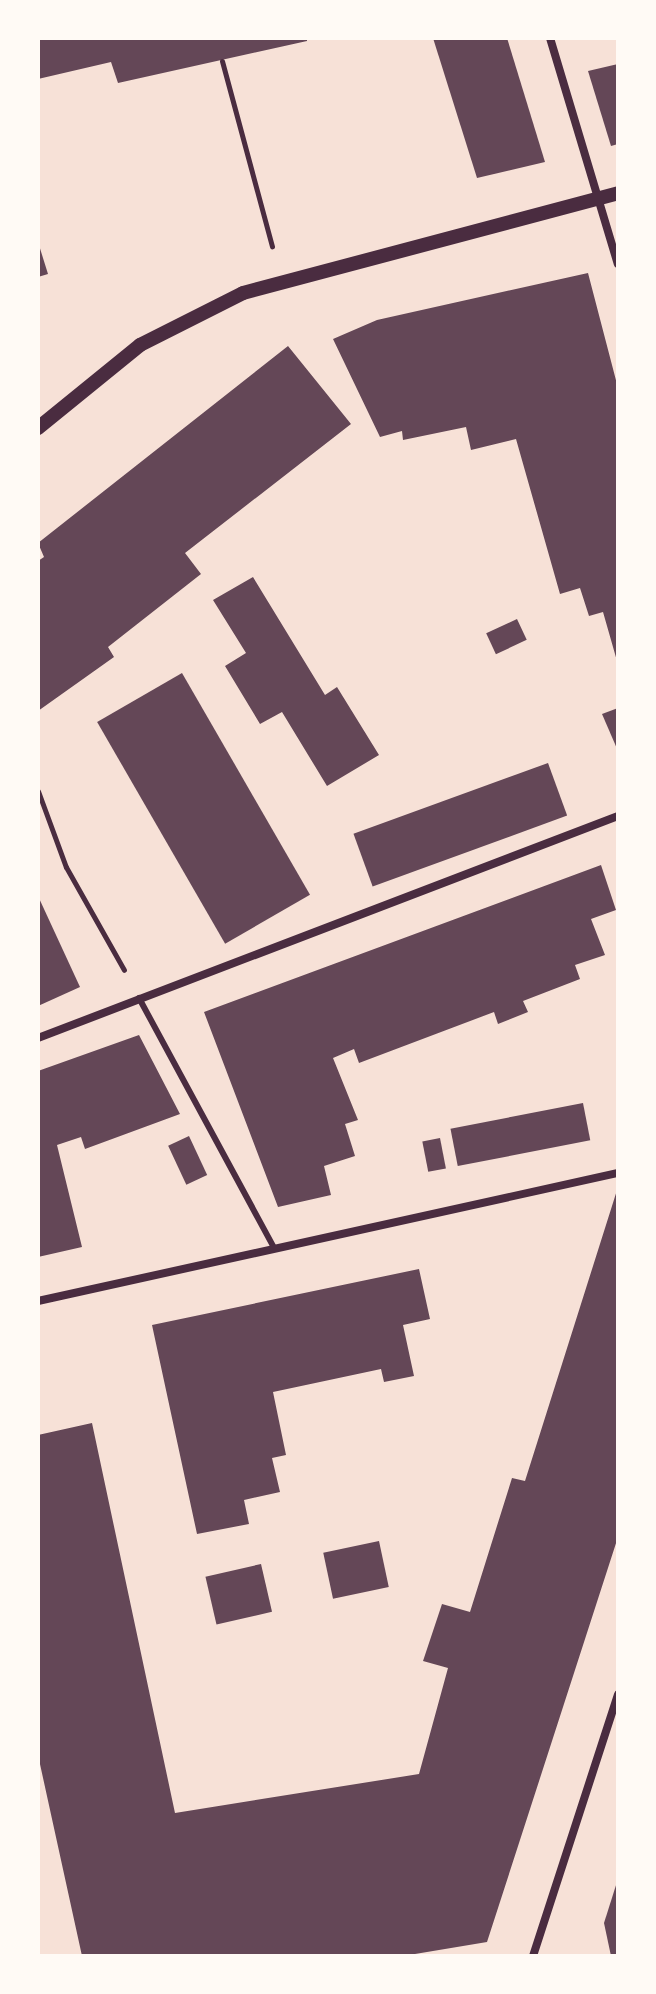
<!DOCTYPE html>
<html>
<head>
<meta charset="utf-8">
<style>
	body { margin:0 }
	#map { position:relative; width:656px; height:1994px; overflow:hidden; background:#f7e1d7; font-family:Jost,sans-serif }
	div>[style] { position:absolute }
	.building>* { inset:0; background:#644757; transform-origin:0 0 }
	.path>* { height:5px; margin:-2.5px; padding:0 2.5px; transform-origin:2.5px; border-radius:2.5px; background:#4a2c40 }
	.service>* { height:6px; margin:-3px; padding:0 3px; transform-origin:3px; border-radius:3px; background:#4a2c40 }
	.minor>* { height:8px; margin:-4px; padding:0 4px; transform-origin:4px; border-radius:4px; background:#4a2c40 }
	.tertiary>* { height:14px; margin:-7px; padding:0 7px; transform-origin:7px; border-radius:7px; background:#4a2c40 }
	span { translate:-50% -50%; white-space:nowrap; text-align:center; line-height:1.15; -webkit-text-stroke:8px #fffaf5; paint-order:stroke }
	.frame { position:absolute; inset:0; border:40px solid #fffaf5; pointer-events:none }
</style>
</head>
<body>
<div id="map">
	<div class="building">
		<div style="clip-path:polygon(38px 38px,307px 38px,307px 41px,118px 83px,111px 62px,38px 79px)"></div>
		<div style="clip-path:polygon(433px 38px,507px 38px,545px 162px,477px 178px)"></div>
		<div style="clip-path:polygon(618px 64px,618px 144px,611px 146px,588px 71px)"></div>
		<div style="clip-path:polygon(38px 242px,48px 274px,38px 277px)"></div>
		<div style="clip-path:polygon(588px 273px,618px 388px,617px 661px,603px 612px,589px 616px,580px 588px,560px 594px,516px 439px,471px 450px,466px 427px,403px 440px,402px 431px,380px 437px,333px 339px,377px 320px)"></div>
		<div style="clip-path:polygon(288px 346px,351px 424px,185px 553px,201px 574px,108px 647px,114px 657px,38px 711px,38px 561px,44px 557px,38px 543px)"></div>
		<div style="clip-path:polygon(253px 577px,325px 695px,337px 687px,379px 755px,327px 786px,282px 712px,260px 724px,225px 666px,246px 653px,213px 600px)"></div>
		<div style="left:517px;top:619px;width:23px;height:34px;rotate:65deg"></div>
		<div style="left:182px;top:673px;width:256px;height:98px;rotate:60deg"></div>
		<div style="clip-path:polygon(618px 708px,618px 751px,602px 714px)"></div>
		<div style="left:548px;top:763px;width:56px;height:207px;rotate:70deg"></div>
		<div style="clip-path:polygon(601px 865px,616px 910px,591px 919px,605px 955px,575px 965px,580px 979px,523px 1001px,528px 1012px,498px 1024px,494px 1012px,359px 1063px,354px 1049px,333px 1058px,358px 1120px,345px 1124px,355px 1156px,324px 1166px,331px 1195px,278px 1207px,204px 1012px)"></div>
		<div style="clip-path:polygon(38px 896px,80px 987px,38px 1006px)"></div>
		<div style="clip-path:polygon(139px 1035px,180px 1114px,85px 1149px,81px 1137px,57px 1145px,82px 1247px,38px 1257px,38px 1071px)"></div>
		<div style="left:583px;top:1103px;width:38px;height:135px;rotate:79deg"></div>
		<div style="left:189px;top:1136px;width:43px;height:23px;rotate:65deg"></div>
		<div style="left:440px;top:1138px;width:31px;height:18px;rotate:79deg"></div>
		<div style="clip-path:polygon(618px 1187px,618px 1537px,487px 1942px,403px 1956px,82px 1956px,38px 1755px,38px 1435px,92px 1423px,175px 1813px,419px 1774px,448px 1668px,423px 1661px,442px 1604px,470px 1612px,512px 1478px,525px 1481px)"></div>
		<div style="clip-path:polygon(419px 1269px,430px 1319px,403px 1325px,414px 1376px,384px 1382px,381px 1369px,273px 1392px,286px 1455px,272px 1458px,280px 1492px,244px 1500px,249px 1524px,197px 1534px,152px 1325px)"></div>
		<div style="left:379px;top:1541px;width:47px;height:57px;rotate:78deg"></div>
		<div style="left:261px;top:1564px;width:49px;height:57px;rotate:77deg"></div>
		<div style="clip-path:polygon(617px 1882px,618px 1956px,611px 1956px,604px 1923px)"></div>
	</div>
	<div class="path">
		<div style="left:222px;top:61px;width:192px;rotate:74.9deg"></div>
		<div style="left:38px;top:791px;width:81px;rotate:69.8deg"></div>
		<div style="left:66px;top:867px;width:118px;rotate:60.6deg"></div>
	</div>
	<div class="service">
		<div style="left:139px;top:998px;width:284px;rotate:61.6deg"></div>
	</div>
	<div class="minor">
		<div style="left:550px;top:38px;width:236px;rotate:73.3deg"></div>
		<div style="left:38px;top:1038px;width:621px;rotate:-20.94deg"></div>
		<div style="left:38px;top:1301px;width:594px;rotate:-12.45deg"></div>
		<div style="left:533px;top:1956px;width:275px;rotate:-72deg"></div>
	</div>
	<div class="tertiary">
		<div style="left:38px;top:428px;width:132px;rotate:-39.1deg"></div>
		<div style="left:140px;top:345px;width:115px;rotate:-26.8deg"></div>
		<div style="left:243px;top:293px;width:388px;rotate:-14.9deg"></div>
	</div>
	<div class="frame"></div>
</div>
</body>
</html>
